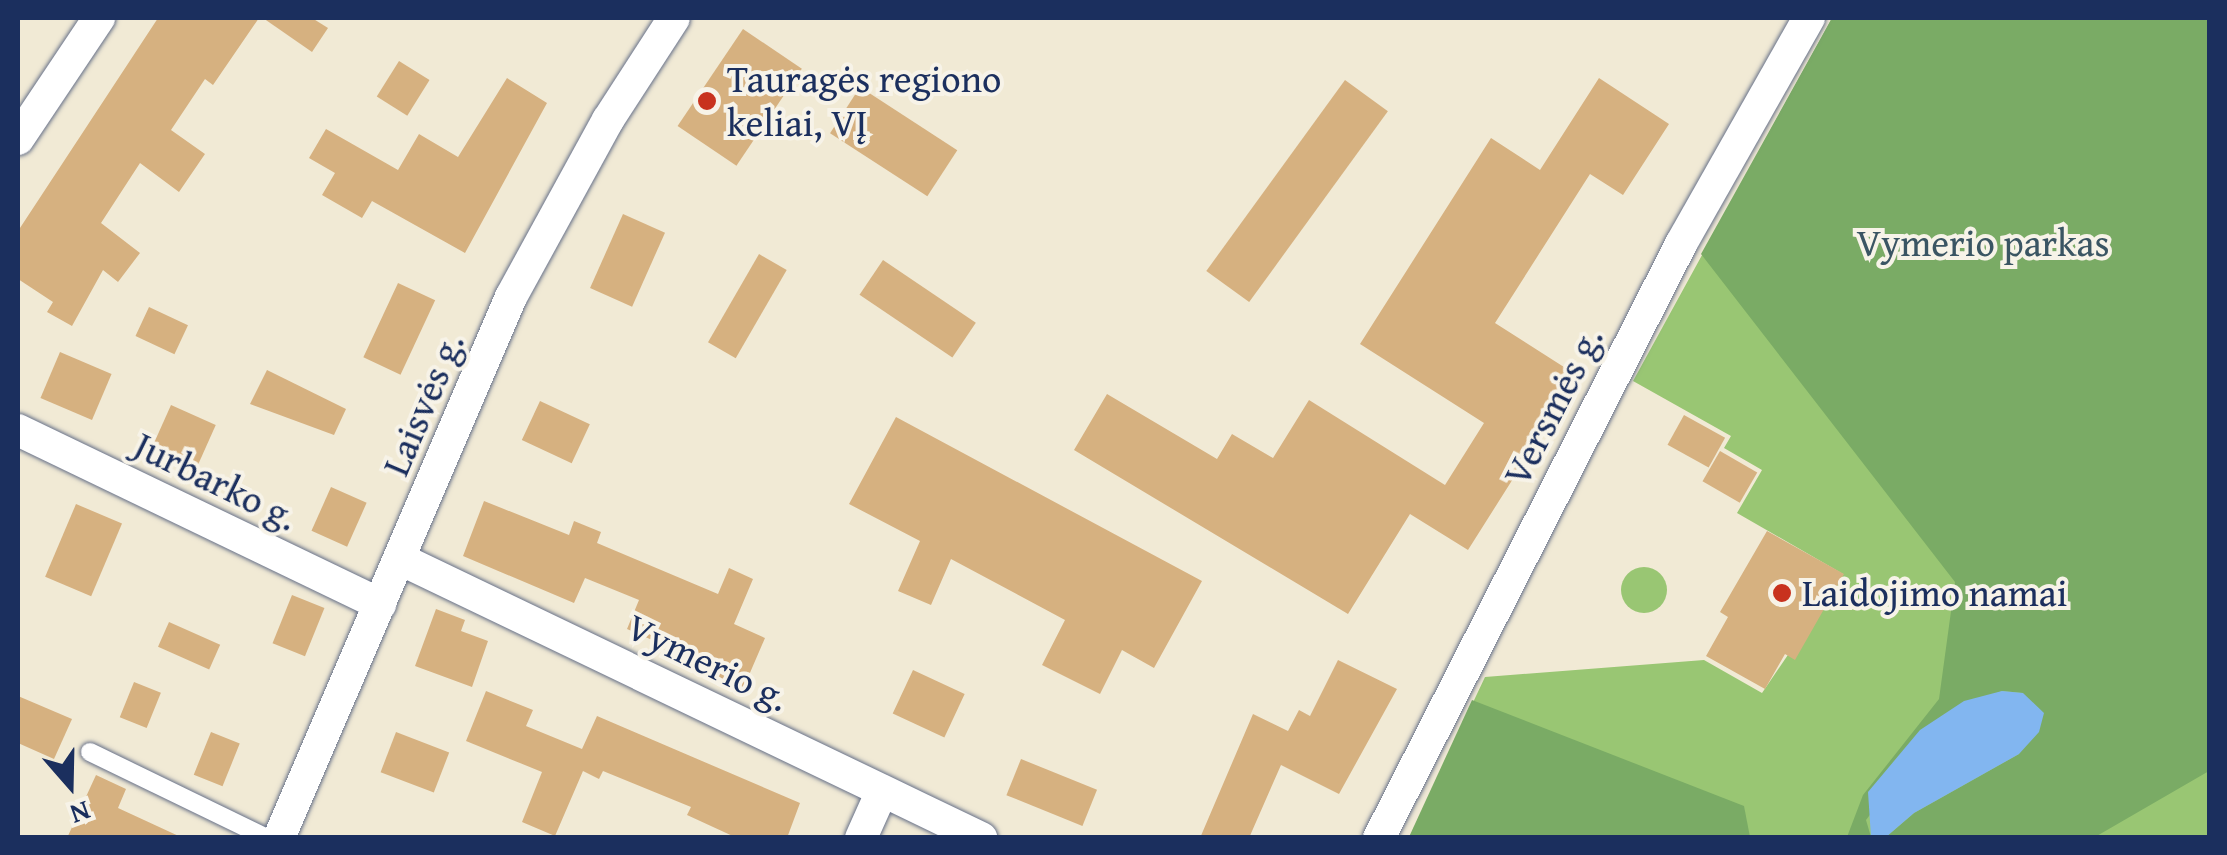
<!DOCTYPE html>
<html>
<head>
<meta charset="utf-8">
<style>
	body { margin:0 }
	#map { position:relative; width:2227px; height:855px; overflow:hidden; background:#f1ead5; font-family:"Gentium Book Plus",serif }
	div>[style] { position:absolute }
	.green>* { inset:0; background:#99c673 }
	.round { border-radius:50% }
	.forest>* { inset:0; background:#7aab65 }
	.water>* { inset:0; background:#82b6f0 }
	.building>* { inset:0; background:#d6b180; transform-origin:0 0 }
	.roads { filter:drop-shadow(0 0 2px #667088) drop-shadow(0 0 2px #667088) }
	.service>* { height:18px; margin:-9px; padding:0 9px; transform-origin:9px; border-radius:9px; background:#fff }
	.minor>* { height:32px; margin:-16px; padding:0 16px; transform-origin:16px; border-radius:16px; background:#fff }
	.dots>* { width:28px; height:28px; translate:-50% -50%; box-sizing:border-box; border:5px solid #f7f3e8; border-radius:50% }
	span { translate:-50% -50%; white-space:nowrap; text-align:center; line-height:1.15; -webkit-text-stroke:8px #f7f3e8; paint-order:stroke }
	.poi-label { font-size:38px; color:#1b2f5e }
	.left { translate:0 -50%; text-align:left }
	.park-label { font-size:38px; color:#3a5563 }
	.street-label { font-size:38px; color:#1b2f5e }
	.frame { position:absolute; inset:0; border:20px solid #1b2f5e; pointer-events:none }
	.north { position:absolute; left:20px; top:735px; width:100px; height:100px; -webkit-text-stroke:8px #f7f3e8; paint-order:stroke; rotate:160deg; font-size:28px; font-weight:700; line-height:40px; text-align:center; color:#1b2f5e }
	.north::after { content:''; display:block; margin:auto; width:35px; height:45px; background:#1b2f5e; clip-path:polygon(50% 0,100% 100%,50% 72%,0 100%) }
</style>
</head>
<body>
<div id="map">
	<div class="green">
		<div style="clip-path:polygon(1832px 18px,2209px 18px,2209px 837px,1409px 838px,1485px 677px,1704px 660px,1762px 693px,1843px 574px,1737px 513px,1762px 470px,1724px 448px,1731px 436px,1633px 381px)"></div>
		<div class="round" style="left:1621px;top:567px;width:46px;height:46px"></div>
	</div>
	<div class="forest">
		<div style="clip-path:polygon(1832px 18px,2209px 18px,2209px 771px,2095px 837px,1886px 837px,1914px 813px,2019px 754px,2023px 693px,2002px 691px,1947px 713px,1866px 820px,1871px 837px,1847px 837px,1863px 795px,1939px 699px,1955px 582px,1701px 254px)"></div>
		<div style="clip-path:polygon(1472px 700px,1744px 806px,1750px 837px,1409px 837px)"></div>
	</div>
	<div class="water">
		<div style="clip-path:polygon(2002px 691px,2023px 693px,2044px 713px,2039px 732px,2019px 754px,1914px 813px,1886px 837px,1871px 837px,1868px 792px,1920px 730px,1964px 701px)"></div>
	</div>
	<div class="building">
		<div style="clip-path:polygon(158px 18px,259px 18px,213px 85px,205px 79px,171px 130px,205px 154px,179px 192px,140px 163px,101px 223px,140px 253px,118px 282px,103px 270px,72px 326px,47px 312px,53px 302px,18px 279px,18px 231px)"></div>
		<div style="clip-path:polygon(263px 18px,312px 18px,328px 28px,312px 52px)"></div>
		<div style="left:743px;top:29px;width:71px;height:117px;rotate:34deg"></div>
		<div style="left:399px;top:61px;width:36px;height:42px;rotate:32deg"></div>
		<div style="clip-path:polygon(507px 78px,547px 103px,465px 253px,372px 201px,362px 218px,322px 195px,335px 173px,309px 158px,326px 129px,398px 170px,419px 134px,458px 157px)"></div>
		<div style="clip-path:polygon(1599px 78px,1669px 124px,1623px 195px,1590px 174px,1495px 323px,1578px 376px,1468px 550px,1410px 514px,1348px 614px,1074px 450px,1107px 394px,1217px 459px,1232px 434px,1273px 458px,1309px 400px,1445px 485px,1484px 423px,1360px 344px,1491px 138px,1540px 170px)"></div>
		<div style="left:1345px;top:80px;width:53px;height:236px;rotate:36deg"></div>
		<div style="left:860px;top:87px;width:116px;height:55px;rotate:33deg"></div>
		<div style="left:623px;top:214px;width:46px;height:81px;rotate:24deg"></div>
		<div style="left:759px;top:254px;width:32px;height:102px;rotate:30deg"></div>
		<div style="left:883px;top:260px;width:112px;height:42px;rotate:34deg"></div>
		<div style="left:398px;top:283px;width:41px;height:82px;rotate:25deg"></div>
		<div style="left:149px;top:307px;width:43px;height:32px;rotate:25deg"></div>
		<div style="left:60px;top:352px;width:56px;height:50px;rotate:23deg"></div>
		<div style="clip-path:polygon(267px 370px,346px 409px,334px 435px,250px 404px)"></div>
		<div style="left:540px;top:401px;width:55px;height:43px;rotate:25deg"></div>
		<div style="left:171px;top:405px;width:49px;height:45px;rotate:24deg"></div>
		<div style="left:1684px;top:415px;width:47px;height:34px;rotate:29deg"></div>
		<div style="clip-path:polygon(896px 417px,1202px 581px,1154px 668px,1122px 650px,1100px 694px,1042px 665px,1065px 620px,951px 559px,931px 605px,898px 591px,920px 541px,849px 504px)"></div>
		<div style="left:1720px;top:451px;width:43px;height:35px;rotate:30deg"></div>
		<div style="left:331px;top:487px;width:39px;height:48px;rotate:24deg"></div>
		<div style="clip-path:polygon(484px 501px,569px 535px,574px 521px,601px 532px,597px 543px,718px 594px,729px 568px,753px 579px,734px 624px,765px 638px,743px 689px,711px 674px,714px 667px,627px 629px,639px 600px,585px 578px,574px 603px,463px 556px)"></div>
		<div style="left:76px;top:504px;width:50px;height:79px;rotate:23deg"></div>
		<div style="clip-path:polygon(1767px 531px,1844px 574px,1795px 660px,1785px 654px,1765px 689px,1706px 656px,1728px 617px,1720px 612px)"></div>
		<div style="left:292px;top:595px;width:35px;height:52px;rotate:22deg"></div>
		<div style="clip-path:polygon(436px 609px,465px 620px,461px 631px,488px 641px,472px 687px,415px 666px)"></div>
		<div style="left:169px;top:622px;width:56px;height:27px;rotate:24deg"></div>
		<div style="clip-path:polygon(1338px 660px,1397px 689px,1339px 794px,1281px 765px,1249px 838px,1200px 838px,1253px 714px,1288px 731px,1299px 710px,1310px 716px)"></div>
		<div style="left:913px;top:670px;width:57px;height:48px;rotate:25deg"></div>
		<div style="left:134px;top:682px;width:29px;height:38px;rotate:22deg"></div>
		<div style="clip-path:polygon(486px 691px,533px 710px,526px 726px,582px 749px,597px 716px,800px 803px,787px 838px,737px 838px,687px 815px,691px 807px,603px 771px,599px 779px,583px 771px,555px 836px,522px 822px,542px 772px,466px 741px)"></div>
		<div style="clip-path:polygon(18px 696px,72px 719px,54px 759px,18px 743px)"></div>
		<div style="left:211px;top:732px;width:31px;height:46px;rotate:22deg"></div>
		<div style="left:396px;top:732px;width:57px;height:43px;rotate:21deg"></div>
		<div style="left:1021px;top:759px;width:82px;height:39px;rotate:22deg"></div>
		<div style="clip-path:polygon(96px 775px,126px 789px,118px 808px,183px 838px,67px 838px)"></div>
	</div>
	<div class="roads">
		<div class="service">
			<div style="left:90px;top:752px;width:197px;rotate:25.9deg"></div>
		</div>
		<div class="minor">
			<div style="left:18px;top:139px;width:146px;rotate:-56.2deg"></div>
			<div style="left:18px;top:430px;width:402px;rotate:25.7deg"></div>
			<div style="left:400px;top:559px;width:645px;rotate:25.65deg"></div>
			<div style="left:279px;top:838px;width:589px;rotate:-66.79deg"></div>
			<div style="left:511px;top:297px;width:202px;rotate:-61.3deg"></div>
			<div style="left:608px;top:120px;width:121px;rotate:-57.1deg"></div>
			<div style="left:861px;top:838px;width:51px;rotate:-65.9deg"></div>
			<div style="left:1379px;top:838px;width:666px;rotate:-63.05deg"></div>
			<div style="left:1681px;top:244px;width:260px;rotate:-60.5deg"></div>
		</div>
	</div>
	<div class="dots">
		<div style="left:707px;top:101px;background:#c8321e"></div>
		<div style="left:1782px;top:593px;background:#c8321e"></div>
	</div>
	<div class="poi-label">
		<span class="left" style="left:727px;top:101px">Tauragės regiono<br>keliai, VĮ</span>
		<span class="left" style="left:1802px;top:593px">Laidojimo namai</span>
	</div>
	<div class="park-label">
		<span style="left:1983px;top:243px">Vymerio parkas</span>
	</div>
	<div class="street-label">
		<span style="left:423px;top:404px;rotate:-67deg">Laisvės g.</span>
		<span style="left:1553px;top:406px;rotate:-63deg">Versmės g.</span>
		<span style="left:216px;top:481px;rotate:26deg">Jurbarko g.</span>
		<span style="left:708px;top:662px;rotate:26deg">Vymerio g.</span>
	</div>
	<div class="frame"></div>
	<div class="north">N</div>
</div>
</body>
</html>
